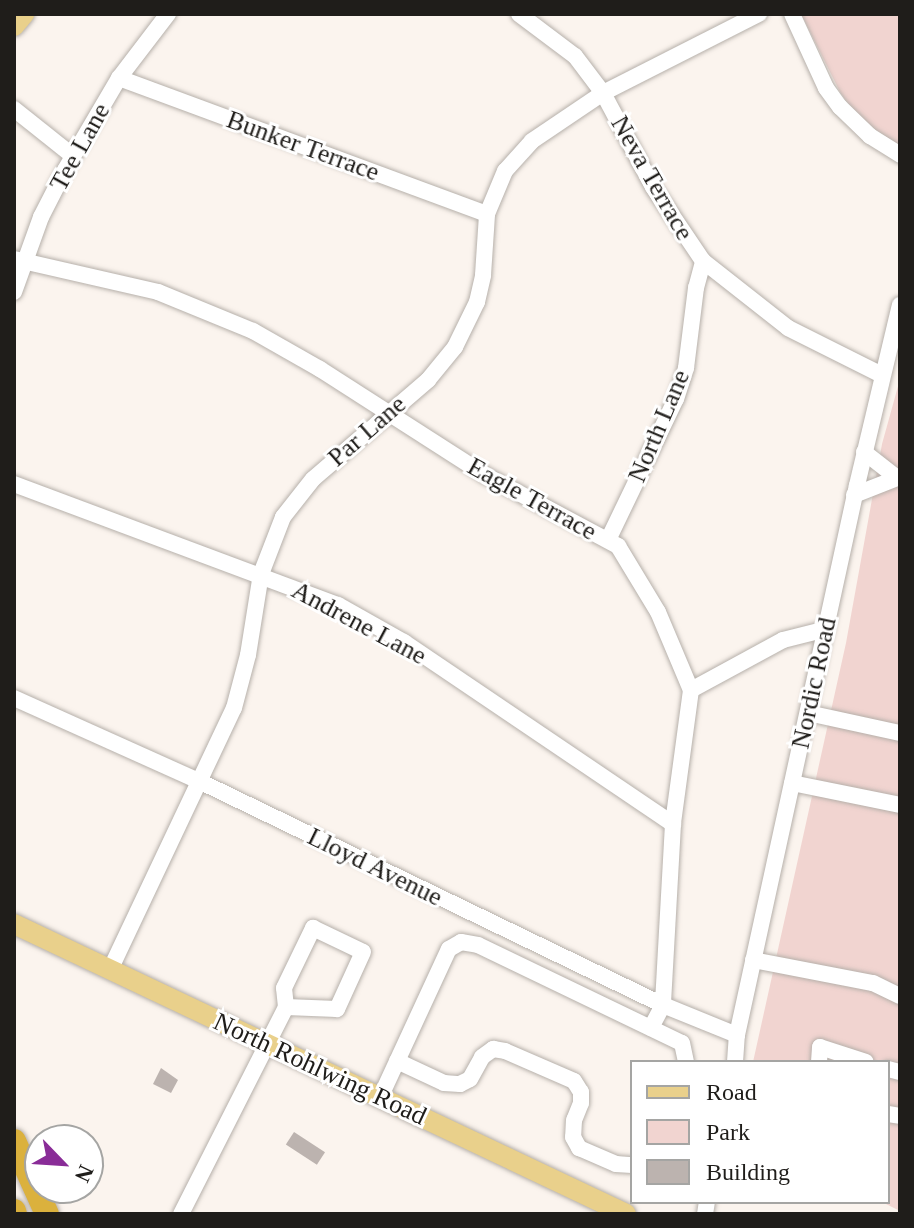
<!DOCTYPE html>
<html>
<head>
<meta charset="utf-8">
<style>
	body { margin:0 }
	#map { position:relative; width:914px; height:1228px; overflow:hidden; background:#fbf4ee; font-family:"Times New Roman",serif }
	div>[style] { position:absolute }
	.green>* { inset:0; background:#f1d4d0 }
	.building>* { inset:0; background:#bcb3af; transform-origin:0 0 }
	.roads { filter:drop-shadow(0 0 2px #b6b0aa) drop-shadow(0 0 2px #b6b0aa) }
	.minor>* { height:16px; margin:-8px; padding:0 8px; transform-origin:8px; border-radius:8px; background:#fff }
	.major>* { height:20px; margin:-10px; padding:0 10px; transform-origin:10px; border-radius:10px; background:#e9d08b }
	.highway>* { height:24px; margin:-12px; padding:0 12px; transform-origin:12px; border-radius:12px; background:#dbb13d }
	span { translate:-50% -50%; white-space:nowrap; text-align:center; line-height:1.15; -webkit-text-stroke:6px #fff; paint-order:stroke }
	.street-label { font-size:26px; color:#1f1d1a }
	.frame { position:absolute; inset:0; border:16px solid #1f1d1a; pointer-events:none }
	.legend { position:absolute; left:630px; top:1060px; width:260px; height:144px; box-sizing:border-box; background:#fff; border:2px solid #a5a5a3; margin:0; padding:10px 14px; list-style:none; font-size:24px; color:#1f1d1a }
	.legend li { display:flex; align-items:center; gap:16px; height:40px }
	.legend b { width:40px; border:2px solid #a5a5a3 }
	.north { position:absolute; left:24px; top:1124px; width:80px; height:80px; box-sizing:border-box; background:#fff; border:2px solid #a5a5a3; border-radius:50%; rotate:115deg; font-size:22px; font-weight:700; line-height:32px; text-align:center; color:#1f1d1a }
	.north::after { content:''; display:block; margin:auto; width:28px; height:36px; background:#892c97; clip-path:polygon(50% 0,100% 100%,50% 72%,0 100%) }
</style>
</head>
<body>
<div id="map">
	<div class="green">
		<div style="clip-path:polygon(801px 14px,900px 14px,900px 148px,859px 117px,841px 94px)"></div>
		<div style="clip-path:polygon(900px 379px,900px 1211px,882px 1202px,888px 1202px,888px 1062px,753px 1062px,846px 643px,882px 444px)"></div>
	</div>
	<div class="building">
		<div style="clip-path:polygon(161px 1068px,178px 1080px,171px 1093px,153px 1084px)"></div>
		<div style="left:294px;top:1132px;width:37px;height:15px;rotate:33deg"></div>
	</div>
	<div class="roads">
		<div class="minor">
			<div style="left:519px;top:14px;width:70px;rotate:36.9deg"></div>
			<div style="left:575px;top:56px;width:46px;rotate:52.9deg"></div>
			<div style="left:603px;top:93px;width:106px;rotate:62deg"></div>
			<div style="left:653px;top:187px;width:89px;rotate:56deg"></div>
			<div style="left:703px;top:261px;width:108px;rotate:38.2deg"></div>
			<div style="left:788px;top:328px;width:105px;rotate:26.6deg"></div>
			<div style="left:792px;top:14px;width:81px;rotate:65.3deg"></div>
			<div style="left:826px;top:88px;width:24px;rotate:54deg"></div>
			<div style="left:840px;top:107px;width:42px;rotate:44deg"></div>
			<div style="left:870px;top:136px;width:36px;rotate:32deg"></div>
			<div style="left:119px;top:78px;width:392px;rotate:20.3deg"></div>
			<div style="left:14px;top:109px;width:75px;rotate:38.5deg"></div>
			<div style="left:14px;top:259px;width:148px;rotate:12.9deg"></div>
			<div style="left:158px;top:292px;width:103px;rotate:22.3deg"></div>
			<div style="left:253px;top:331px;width:77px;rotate:29.6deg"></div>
			<div style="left:320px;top:369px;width:196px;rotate:32.7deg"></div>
			<div style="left:485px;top:475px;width:151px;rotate:28.1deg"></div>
			<div style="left:618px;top:546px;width:77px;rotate:58.8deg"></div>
			<div style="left:658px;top:612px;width:85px;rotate:67.1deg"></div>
			<div style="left:691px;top:690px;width:135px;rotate:97.7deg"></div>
			<div style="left:673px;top:824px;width:181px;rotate:93.2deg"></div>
			<div style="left:663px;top:1005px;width:26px;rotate:118deg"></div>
			<div style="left:14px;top:292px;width:80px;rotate:-70.2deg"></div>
			<div style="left:41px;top:217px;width:53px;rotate:-62.9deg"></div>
			<div style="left:65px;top:170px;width:107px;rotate:-59.6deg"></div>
			<div style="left:119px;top:78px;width:81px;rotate:-52.6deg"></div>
			<div style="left:864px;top:452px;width:41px;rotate:38deg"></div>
			<div style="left:14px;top:484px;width:346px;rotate:20.5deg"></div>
			<div style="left:338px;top:605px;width:76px;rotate:29.3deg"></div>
			<div style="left:404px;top:642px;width:325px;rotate:34.1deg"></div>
			<div style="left:854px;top:495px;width:49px;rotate:-21.4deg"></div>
			<div style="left:608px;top:540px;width:157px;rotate:-64.3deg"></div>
			<div style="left:676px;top:399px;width:33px;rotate:-72deg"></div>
			<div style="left:686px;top:368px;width:81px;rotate:-82.9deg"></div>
			<div style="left:696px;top:288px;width:28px;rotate:-75deg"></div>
			<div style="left:691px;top:690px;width:105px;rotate:-28.5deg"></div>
			<div style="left:783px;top:640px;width:44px;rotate:-14.3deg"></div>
			<div style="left:14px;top:698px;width:203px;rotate:24.2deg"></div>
			<div style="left:199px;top:781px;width:515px;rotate:25.77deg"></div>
			<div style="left:663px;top:1005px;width:80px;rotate:22.1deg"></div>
			<div style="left:808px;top:713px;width:94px;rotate:12.3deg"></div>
			<div style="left:792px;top:783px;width:110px;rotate:11.5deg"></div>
			<div style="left:753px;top:960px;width:122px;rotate:10.9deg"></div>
			<div style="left:873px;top:983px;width:30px;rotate:26deg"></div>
			<div style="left:110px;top:970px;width:290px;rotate:-64.7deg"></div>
			<div style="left:234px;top:708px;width:55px;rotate:-75.2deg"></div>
			<div style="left:248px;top:655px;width:82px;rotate:-80.9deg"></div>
			<div style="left:261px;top:574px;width:61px;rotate:-68.9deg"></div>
			<div style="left:283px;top:517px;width:48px;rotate:-51.7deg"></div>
			<div style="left:313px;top:479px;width:152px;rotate:-40.7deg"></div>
			<div style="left:428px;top:380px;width:43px;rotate:-50.7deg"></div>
			<div style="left:455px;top:347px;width:50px;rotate:-63.9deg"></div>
			<div style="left:477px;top:302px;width:28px;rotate:-77deg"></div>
			<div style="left:483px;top:275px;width:61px;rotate:-86.2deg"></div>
			<div style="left:487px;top:214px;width:47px;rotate:-67.3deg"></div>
			<div style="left:505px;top:171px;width:40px;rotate:-48deg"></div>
			<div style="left:532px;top:141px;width:86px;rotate:-34.1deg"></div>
			<div style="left:603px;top:93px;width:175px;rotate:-26.9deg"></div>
			<div style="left:397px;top:1061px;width:52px;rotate:25.1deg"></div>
			<div style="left:444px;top:1083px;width:16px;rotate:4deg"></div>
			<div style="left:460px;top:1084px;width:11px;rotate:-27deg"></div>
			<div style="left:470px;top:1079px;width:25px;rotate:-61deg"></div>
			<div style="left:482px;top:1057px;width:14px;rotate:-36deg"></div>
			<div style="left:493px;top:1049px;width:12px;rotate:9deg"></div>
			<div style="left:505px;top:1051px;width:75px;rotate:23.5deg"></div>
			<div style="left:574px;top:1081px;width:13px;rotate:58deg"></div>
			<div style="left:581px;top:1092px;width:11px;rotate:90deg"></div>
			<div style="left:581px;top:1103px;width:18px;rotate:112deg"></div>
			<div style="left:574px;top:1120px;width:17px;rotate:93deg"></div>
			<div style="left:573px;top:1137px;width:13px;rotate:61deg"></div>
			<div style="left:579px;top:1148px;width:40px;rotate:23.4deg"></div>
			<div style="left:616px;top:1164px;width:16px;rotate:4deg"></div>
			<div style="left:735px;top:1062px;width:27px;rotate:-86deg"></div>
			<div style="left:737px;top:1035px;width:563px;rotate:-77.69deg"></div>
			<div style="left:857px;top:485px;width:185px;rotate:-76.6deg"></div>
			<div style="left:819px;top:1062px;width:15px;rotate:-86deg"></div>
			<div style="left:820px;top:1047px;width:48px;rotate:18.1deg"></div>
			<div style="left:888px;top:1069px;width:12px;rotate:14deg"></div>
			<div style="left:380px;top:1098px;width:164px;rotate:-65.2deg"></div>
			<div style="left:449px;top:949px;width:14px;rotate:-30deg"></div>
			<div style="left:461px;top:942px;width:17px;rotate:10deg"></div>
			<div style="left:478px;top:945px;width:226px;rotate:25.7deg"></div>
			<div style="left:682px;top:1043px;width:19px;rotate:78deg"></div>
			<div style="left:888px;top:1114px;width:12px;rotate:9deg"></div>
			<div style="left:181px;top:1214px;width:232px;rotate:-63.1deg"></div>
			<div style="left:286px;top:1007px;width:19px;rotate:-96deg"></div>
			<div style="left:284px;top:988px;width:67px;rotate:-64.2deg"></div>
			<div style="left:313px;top:928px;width:55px;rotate:25.6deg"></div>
			<div style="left:363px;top:952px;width:63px;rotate:114.5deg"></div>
			<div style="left:337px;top:1009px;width:51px;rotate:-177.8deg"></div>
			<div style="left:705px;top:1214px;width:12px;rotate:-81deg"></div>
		</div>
		<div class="major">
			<div style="left:14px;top:26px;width:16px;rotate:-50deg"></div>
			<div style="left:14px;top:924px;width:677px;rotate:25.35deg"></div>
		</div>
		<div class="highway">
			<div style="left:14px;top:1141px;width:80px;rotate:65.7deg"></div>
			<div style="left:14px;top:1211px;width:3px;rotate:72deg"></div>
		</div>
	</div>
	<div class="street-label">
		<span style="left:303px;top:146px;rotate:20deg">Bunker Terrace</span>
		<span style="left:80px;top:147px;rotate:-61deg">Tee Lane</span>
		<span style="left:652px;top:178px;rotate:60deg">Neva Terrace</span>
		<span style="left:659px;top:426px;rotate:-67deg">North Lane</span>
		<span style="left:367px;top:431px;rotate:-41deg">Par Lane</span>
		<span style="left:532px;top:499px;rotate:29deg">Eagle Terrace</span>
		<span style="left:359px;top:623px;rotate:28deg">Andrene Lane</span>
		<span style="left:814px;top:683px;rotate:-78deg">Nordic Road</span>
		<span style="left:375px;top:867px;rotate:26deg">Lloyd Avenue</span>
		<span style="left:320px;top:1069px;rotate:25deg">North Rohlwing Road</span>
	</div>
	<div class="frame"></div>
	<ul class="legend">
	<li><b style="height:10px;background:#e9d08b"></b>Road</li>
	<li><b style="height:22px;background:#f1d4d0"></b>Park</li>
	<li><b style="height:22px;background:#bcb3af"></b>Building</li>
	</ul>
	<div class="north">N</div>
</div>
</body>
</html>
